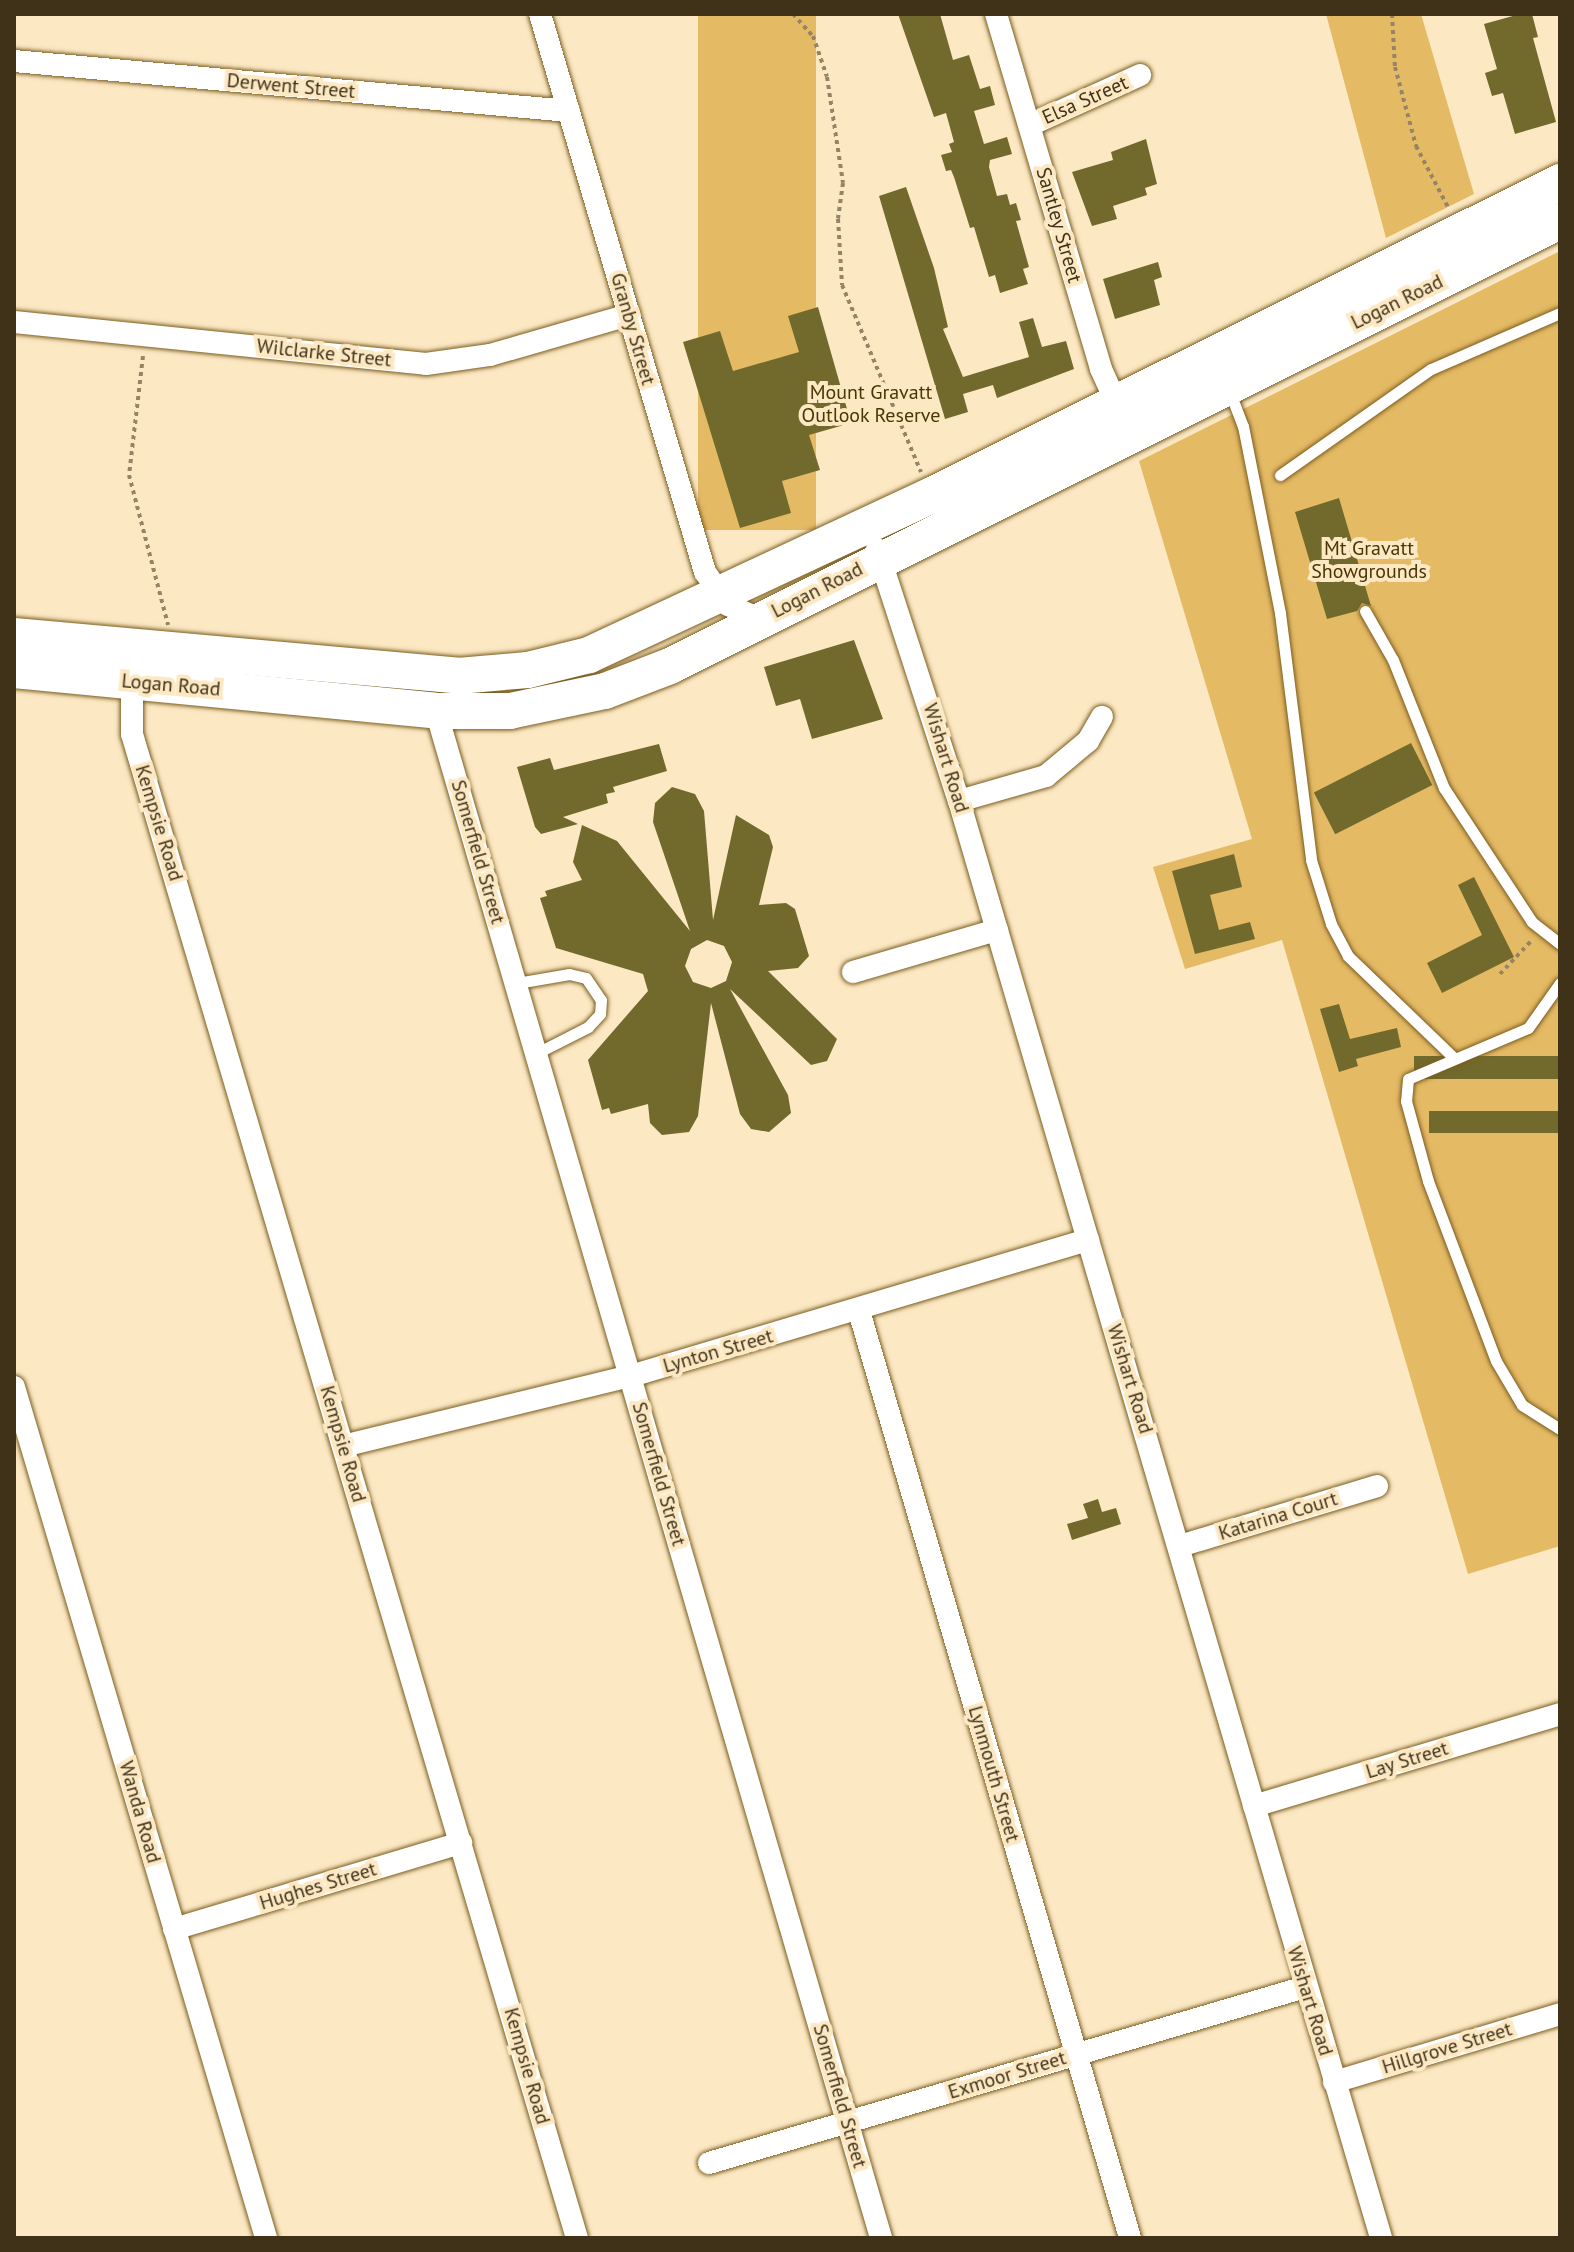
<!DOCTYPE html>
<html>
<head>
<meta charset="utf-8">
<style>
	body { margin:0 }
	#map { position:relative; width:1574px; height:2252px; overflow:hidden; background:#fce8c3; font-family:"PT Sans",sans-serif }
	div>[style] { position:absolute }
	.green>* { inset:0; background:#e5ba65; transform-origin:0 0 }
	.building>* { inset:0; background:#716a2c; transform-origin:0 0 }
	.path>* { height:4px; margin-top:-2px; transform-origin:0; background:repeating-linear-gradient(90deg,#958566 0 4px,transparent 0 8px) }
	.roads { filter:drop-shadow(0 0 2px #7b5d1f) drop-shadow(0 0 2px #7b5d1f) }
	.service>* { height:11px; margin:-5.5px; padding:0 5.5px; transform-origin:5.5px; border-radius:5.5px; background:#fff }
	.minor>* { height:22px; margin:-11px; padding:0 11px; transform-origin:11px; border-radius:11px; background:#fff }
	.primary>* { height:36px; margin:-18px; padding:0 18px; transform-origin:18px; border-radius:18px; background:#fff }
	span { translate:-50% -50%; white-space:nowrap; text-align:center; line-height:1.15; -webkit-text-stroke:8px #fce8c3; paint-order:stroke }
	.street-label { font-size:20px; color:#403219 }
	.park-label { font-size:20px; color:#4a3505 }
	.frame { position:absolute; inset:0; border:16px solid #403219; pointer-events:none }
</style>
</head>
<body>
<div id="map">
	<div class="green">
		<div style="left:698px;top:14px;width:118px;height:516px"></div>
		<div style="clip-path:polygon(1326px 14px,1421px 14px,1474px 194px,1386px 238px)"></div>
		<div style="clip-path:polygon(1560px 251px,1560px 1546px,1468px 1574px,1282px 940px,1185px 969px,1153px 867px,1252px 839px,1139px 461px)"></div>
	</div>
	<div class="building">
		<div style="clip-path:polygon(898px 14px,940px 14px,953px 60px,969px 55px,980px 89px,990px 86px,995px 105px,974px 111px,984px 144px,1007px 137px,1012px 154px,990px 160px,989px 167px,997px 196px,1007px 194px,1010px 205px,1016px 203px,1021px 220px,1016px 221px,1029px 267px,1023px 269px,1028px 284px,1000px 293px,995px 275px,989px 277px,974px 227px,970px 228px,954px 177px,951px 170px,946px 171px,941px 155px,952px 152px,949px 144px,954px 142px,946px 113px,934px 117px)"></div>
		<div style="clip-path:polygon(1520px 14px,1532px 14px,1538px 37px,1533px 38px,1556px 122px,1515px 134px,1503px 93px,1492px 96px,1485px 73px,1497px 69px,1484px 24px)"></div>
		<div style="clip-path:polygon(1146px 139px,1157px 184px,1145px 188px,1147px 195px,1113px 206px,1117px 219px,1092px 226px,1072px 172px,1113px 160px,1111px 152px)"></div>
		<div style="clip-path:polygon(906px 187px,934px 268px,948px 327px,943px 329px,963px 377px,1029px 357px,1019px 322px,1033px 318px,1042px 347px,1066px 341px,1074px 369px,997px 398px,993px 385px,963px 394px,968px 412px,945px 419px,879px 196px)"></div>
		<div style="clip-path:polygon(1158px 262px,1162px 277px,1154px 280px,1160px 305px,1115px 319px,1103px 279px)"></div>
		<div style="clip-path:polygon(818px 307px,851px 423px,809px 435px,820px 470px,782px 481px,791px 513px,740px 528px,683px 342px,720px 331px,733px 371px,799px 352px,788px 316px)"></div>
		<div style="clip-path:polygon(1339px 498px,1371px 606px,1362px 603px,1357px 611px,1327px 619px,1295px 512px)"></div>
		<div style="clip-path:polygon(854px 640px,883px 719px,812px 739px,800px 699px,776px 706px,764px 667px)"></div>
		<div style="left:1411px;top:743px;width:47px;height:109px;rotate:63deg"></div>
		<div style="clip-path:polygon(659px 744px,667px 771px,613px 787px,615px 792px,606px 794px,608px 803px,563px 817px,578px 824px,541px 834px,535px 827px,517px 767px,550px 758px,554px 770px)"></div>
		<div style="clip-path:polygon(evenodd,672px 787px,695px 794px,704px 811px,713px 920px,736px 815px,769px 835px,773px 847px,759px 905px,786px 903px,795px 909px,809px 956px,798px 968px,768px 971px,837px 1039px,827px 1061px,811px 1065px,730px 989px,788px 1095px,791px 1113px,769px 1132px,751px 1129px,740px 1114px,711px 1003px,698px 1116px,689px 1132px,662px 1135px,650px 1123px,648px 1104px,611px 1114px,609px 1108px,602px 1110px,588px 1060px,648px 991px,643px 974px,556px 948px,540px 898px,547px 896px,545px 891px,582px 880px,573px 862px,582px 825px,617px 841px,690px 931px,653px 822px,655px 803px,672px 787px,707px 940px,724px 946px,732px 962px,726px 981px,711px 988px,693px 982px,685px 966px,691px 949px,707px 940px)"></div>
		<div style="clip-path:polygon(1234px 854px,1242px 887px,1210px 895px,1219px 930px,1250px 922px,1255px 939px,1195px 954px,1172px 871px)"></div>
		<div style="clip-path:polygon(1474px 877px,1514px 957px,1442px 993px,1427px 963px,1482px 935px,1458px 885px)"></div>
		<div style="clip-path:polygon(1339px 1004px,1350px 1039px,1397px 1028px,1401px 1047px,1356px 1059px,1358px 1066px,1339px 1072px,1320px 1009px)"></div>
		<div style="left:1560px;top:1056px;width:23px;height:146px;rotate:90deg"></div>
		<div style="left:1560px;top:1111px;width:22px;height:131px;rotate:90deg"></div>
		<div style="clip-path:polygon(1098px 1499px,1102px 1512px,1116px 1508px,1121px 1524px,1072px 1540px,1067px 1524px,1088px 1518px,1083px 1504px)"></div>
	</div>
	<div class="path">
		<div style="left:793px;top:14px;width:30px;rotate:48deg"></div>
		<div style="left:813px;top:36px;width:43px;rotate:71.1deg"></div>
		<div style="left:827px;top:77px;width:107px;rotate:81.4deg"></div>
		<div style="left:843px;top:183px;width:36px;rotate:98deg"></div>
		<div style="left:838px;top:219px;width:66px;rotate:86.5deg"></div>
		<div style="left:842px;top:285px;width:203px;rotate:67.1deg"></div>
		<div style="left:1392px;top:14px;width:53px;rotate:86.8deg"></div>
		<div style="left:1395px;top:67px;width:82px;rotate:75.1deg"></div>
		<div style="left:1416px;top:146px;width:71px;rotate:62.4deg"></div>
		<div style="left:143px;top:356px;width:120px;rotate:96.7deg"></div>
		<div style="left:129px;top:475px;width:155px;rotate:75.4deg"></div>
		<div style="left:1500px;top:974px;width:47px;rotate:-46.7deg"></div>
	</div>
	<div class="roads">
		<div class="service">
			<div style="left:1229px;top:390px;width:39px;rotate:69deg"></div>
			<div style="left:1243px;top:426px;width:191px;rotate:78.8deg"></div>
			<div style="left:1280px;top:613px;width:249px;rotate:82.8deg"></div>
			<div style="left:1311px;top:860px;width:67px;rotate:72.6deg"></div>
			<div style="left:1331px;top:924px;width:36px;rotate:62deg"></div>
			<div style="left:1348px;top:956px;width:147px;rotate:43.9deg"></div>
			<div style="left:1280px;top:475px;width:184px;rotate:-35.1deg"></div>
			<div style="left:1431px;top:369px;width:141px;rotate:-23.5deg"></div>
			<div style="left:1365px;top:611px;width:56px;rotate:60.3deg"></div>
			<div style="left:1393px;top:660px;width:138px;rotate:68.3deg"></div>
			<div style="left:1444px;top:788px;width:160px;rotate:56.7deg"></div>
			<div style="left:1532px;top:922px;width:36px;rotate:38deg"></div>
			<div style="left:517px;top:983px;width:53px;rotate:-9.8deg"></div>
			<div style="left:569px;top:974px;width:17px;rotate:13deg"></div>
			<div style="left:586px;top:978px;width:27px;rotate:56deg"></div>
			<div style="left:601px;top:1000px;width:14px;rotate:94deg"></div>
			<div style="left:600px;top:1014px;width:18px;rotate:133deg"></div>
			<div style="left:588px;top:1027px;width:57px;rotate:153deg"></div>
			<div style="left:1560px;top:983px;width:55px;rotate:125.4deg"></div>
			<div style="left:1528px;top:1028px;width:130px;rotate:157deg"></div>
			<div style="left:1408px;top:1079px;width:22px;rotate:95deg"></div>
			<div style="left:1406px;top:1101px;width:83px;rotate:74.6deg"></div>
			<div style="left:1428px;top:1181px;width:192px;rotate:69.3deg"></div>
			<div style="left:1496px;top:1361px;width:51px;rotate:59.4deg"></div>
			<div style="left:1522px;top:1405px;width:45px;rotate:32.3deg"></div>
		</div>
		<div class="minor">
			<div style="left:540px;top:14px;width:582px;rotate:73.53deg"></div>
			<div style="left:705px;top:572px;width:40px;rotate:55.1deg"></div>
			<div style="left:728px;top:605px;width:34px;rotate:24deg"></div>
			<div style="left:996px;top:14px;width:370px;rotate:73.5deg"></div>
			<div style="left:1101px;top:369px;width:48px;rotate:65.6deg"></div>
			<div style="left:14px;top:61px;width:557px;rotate:5.15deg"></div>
			<div style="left:1030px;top:125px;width:121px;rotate:-24.4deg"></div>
			<div style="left:14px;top:322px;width:414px;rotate:5.8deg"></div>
			<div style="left:426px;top:364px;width:65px;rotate:-8deg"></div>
			<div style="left:490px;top:355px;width:145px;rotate:-16.1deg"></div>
			<div style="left:877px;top:549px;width:265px;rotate:72deg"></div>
			<div style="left:959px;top:801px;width:1498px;rotate:73.63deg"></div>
			<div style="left:132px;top:669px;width:65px;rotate:90deg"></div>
			<div style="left:132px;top:734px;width:1568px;rotate:73.52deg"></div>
			<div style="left:436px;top:711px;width:1591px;rotate:73.75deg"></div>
			<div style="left:959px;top:801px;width:91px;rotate:-16deg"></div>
			<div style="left:1046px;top:776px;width:55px;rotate:-39.8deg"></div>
			<div style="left:1088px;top:741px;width:28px;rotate:-60deg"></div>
			<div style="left:853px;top:972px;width:150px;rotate:-16.3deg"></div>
			<div style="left:859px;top:1311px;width:966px;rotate:73.7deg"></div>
			<div style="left:14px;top:1387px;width:888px;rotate:73.5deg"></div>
			<div style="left:343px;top:1446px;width:296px;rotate:-13.7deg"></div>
			<div style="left:631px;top:1376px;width:477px;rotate:-16.6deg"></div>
			<div style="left:1180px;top:1546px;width:206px;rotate:-16.9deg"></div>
			<div style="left:1254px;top:1806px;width:320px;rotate:-16.7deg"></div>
			<div style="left:174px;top:1929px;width:300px;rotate:-16.7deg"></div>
			<div style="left:1334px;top:2082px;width:236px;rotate:-16.7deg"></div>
			<div style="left:709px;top:2163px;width:621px;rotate:-16.45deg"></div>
		</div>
		<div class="primary">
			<div style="left:14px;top:636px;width:446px;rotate:5.1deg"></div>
			<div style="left:458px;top:676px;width:70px;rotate:-4.9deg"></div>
			<div style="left:528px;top:670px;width:63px;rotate:-13.8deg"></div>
			<div style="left:589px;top:655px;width:378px;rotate:-25deg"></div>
			<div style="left:932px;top:495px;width:702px;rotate:-26.49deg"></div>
			<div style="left:14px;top:670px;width:424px;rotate:5.5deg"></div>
			<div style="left:436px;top:711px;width:74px"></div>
			<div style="left:510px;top:711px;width:97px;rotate:-11.9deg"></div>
			<div style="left:605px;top:691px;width:70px;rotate:-21deg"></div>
			<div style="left:670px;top:666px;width:995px;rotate:-26.57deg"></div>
		</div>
	</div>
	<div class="street-label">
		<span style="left:291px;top:86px;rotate:5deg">Derwent Street</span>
		<span style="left:1085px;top:100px;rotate:-24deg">Elsa Street</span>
		<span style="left:1059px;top:225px;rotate:74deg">Santley Street</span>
		<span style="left:1397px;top:302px;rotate:-26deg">Logan Road</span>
		<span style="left:633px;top:329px;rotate:74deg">Granby Street</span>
		<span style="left:324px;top:353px;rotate:6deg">Wilclarke Street</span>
		<span style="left:817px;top:590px;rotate:-27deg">Logan Road</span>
		<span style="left:171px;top:685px;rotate:5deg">Logan Road</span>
		<span style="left:946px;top:758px;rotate:73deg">Wishart Road</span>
		<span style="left:159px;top:823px;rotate:73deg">Kempsie Road</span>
		<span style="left:478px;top:852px;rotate:74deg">Somerfield Street</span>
		<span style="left:718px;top:1351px;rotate:-16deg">Lynton Street</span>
		<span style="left:1130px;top:1379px;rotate:73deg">Wishart Road</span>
		<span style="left:343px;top:1444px;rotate:74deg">Kempsie Road</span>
		<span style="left:659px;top:1474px;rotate:74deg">Somerfield Street</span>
		<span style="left:1278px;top:1516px;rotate:-17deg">Katarina Court</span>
		<span style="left:1407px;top:1760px;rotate:-17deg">Lay Street</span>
		<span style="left:994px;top:1774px;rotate:74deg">Lynmouth Street</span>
		<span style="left:140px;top:1812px;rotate:74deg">Wanda Road</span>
		<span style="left:318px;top:1886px;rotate:-17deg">Hughes Street</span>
		<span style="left:1310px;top:2001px;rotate:73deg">Wishart Road</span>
		<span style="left:1447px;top:2048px;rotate:-17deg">Hillgrove Street</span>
		<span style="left:527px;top:2066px;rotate:74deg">Kempsie Road</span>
		<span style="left:1007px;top:2075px;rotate:-17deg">Exmoor Street</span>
		<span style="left:840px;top:2096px;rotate:74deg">Somerfield Street</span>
	</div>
	<div class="park-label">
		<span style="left:871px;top:404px">Mount Gravatt<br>Outlook Reserve</span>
		<span style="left:1369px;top:560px">Mt Gravatt<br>Showgrounds</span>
	</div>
	<div class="frame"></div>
</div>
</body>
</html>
